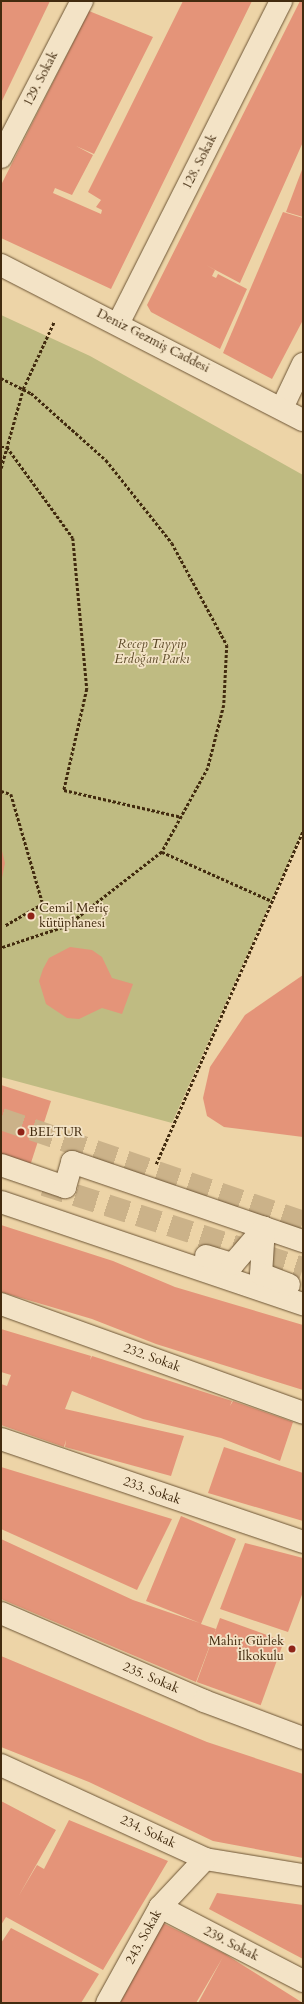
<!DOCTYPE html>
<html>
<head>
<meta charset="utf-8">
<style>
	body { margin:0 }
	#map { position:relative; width:304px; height:2004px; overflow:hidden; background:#edd4a7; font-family:Cardo,serif }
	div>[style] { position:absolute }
	.green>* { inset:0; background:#bfbb82 }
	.building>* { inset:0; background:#e49479; transform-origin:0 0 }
	.primary-tunnel>* { height:22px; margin-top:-11px; transform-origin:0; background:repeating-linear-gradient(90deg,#cbb289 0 22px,transparent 0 33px) }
	.path>* { height:2.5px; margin-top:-1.25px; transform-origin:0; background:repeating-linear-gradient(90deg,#422b0f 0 3px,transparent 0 5px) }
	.roads { filter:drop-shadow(0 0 1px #6d5535) drop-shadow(0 0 1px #6d5535) }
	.street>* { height:22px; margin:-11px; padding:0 11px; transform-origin:11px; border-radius:11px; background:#f3e3c6 }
	.secondary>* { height:22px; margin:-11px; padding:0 11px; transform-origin:11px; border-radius:11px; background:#f3e3c6 }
	.dots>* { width:11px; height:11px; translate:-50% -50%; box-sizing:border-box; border:2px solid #f3e3c6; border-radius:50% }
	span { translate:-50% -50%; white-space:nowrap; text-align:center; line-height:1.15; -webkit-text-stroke:3.5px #f3e3c6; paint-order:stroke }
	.street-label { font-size:13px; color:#422b0f }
	.park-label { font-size:13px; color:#5b4826; font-style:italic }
	.poi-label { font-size:13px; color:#422b0f }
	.left { translate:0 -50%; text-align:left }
	.right { translate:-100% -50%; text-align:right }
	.frame { position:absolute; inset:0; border:2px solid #422b0f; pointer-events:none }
</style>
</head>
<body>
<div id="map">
	<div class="green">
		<div style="clip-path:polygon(1px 315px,90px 356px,303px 475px,303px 830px,172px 1123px,1px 1077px)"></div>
	</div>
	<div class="building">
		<div style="clip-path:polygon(1px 1px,50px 1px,1px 103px)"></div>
		<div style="clip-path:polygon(183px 1px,252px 1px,111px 289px,1px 238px,1px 185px,89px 11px,153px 37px,94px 154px,76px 146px,93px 155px,72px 195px,55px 188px,53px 193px,101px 214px,102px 210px,96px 207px,101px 200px,88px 192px,123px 122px,144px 132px,123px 122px)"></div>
		<div style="clip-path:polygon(300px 1px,303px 1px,303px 142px,240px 283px,206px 265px,215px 270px,212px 276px,216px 278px,218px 274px,247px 289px,220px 349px,151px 312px,147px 305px)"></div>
		<div style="clip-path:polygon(303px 167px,303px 217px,286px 212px)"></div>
		<div style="clip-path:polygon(283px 212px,303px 218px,303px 320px,272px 379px,223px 353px)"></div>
		<div style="clip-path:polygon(1px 847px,5px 863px,1px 883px)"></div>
		<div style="clip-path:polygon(70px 947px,92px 950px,102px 957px,112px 978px,133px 984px,122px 1014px,102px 1008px,79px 1019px,67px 1018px,46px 1004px,39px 981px,43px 969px,49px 958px)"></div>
		<div style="clip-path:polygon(303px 975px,303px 1137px,224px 1127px,207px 1116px,203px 1098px,210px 1067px,245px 1015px)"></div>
		<div style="clip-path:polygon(1px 1085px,51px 1101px,28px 1172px,1px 1163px)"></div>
		<div style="clip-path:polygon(1px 1225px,113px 1261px,175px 1287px,303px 1325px,303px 1390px,156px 1344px,92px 1319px,1px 1292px)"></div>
		<div style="clip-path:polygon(1px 1329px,91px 1356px,90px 1360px,92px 1356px,232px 1401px,230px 1406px,233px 1401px,293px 1422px,280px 1461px,221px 1438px,143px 1419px,72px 1391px,65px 1409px,184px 1436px,171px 1476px,65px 1447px,66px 1440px,64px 1447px,1px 1425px,1px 1384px,7px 1386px,11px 1375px,1px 1372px)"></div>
		<div style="clip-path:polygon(224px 1447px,303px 1473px,303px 1521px,208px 1493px)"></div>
		<div style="clip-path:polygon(1px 1467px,172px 1519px,137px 1590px,1px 1529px)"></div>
		<div style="clip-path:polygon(181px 1516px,236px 1539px,201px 1624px,216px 1629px,196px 1682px,1px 1599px,1px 1539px,133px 1600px,200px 1623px,146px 1601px)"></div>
		<div style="clip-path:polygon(245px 1543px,303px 1558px,303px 1592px,288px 1632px,220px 1609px)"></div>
		<div style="left:220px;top:1618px;width:68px;height:68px;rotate:20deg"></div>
		<div style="clip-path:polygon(1px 1656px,207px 1742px,303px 1774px,303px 1858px,213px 1841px,89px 1782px,1px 1747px)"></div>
		<div style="clip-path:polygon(1px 1801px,56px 1830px,18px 1897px,37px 1865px,44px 1869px,69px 1820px,168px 1861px,103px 1970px,6px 1917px,1px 1925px)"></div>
		<div style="clip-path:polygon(217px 1893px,303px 1905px,303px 1959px,209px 1909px)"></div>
		<div style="clip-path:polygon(163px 1923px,225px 1954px,303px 2003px,198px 2003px,223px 1957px,196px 2003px,120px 2003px)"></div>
		<div style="clip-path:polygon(11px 1928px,99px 1974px,81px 2003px,1px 2003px,1px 1943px)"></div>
	</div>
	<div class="primary-tunnel">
		<div style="left:1px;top:1119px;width:319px;rotate:18.8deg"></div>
		<div style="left:44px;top:1185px;width:272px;rotate:17.8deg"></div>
	</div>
	<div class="path">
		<div style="left:1px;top:378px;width:34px;rotate:27deg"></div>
		<div style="left:31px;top:393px;width:101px;rotate:41.8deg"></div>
		<div style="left:106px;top:460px;width:106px;rotate:51.5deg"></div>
		<div style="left:172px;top:543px;width:116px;rotate:61.7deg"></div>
		<div style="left:227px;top:645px;width:60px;rotate:92.9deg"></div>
		<div style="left:224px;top:705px;width:65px;rotate:104.3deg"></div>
		<div style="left:208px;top:768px;width:96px;rotate:118.7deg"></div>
		<div style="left:162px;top:852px;width:120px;rotate:142.1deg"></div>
		<div style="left:67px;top:926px;width:70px;rotate:161.6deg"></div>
		<div style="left:1px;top:447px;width:6px"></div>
		<div style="left:7px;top:447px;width:112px;rotate:54deg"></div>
		<div style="left:73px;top:538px;width:152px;rotate:84.7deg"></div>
		<div style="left:87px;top:689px;width:104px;rotate:102.8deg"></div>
		<div style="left:64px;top:790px;width:121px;rotate:12.9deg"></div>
		<div style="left:1px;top:468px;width:82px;rotate:-74.4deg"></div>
		<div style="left:23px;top:389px;width:74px;rotate:-65.2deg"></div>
		<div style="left:1px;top:791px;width:10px;rotate:17deg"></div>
		<div style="left:11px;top:794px;width:115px;rotate:73.8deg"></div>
		<div style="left:43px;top:904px;width:44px;rotate:149.9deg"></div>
		<div style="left:162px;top:852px;width:120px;rotate:24deg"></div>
		<div style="left:156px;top:1164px;width:364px;rotate:-66.2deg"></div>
	</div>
	<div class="roads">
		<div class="street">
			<div style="left:1px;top:157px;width:176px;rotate:-62.6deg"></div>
			<div style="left:118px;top:324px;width:362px;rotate:-63.2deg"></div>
			<div style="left:282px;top:408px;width:49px;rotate:-64.5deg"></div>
			<div style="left:1px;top:1165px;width:68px;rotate:19deg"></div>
			<div style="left:65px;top:1187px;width:26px;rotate:-74deg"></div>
			<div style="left:72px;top:1162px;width:244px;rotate:18.9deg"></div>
			<div style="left:1px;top:1202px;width:319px;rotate:18.7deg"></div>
			<div style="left:264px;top:1228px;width:46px;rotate:93.7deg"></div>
			<div style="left:261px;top:1274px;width:30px;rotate:21deg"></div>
			<div style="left:206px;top:1256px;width:28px;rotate:17deg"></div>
			<div style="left:233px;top:1264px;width:48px;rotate:-49.3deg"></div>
			<div style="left:1px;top:1304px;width:321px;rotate:19.8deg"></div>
			<div style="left:1px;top:1439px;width:319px;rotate:18.8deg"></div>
			<div style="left:1px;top:1613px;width:221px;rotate:23.4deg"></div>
			<div style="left:204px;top:1701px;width:106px;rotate:20.5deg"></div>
			<div style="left:1px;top:1765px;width:225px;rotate:24.7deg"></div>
			<div style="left:205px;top:1859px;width:99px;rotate:9.3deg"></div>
			<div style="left:160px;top:1907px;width:161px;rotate:27.4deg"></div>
			<div style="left:107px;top:2003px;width:110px;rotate:-61.1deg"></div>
			<div style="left:160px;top:1907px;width:66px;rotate:-46.8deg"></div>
		</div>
		<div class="secondary">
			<div style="left:1px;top:265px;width:339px;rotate:27.2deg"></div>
		</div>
	</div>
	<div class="dots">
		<div style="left:31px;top:916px;background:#8f2418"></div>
		<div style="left:21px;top:1132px;background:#8f2418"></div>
		<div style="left:292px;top:1649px;background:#8f2418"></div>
	</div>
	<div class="street-label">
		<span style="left:41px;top:79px;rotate:-63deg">129. Sokak</span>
		<span style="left:200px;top:162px;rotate:-63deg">128. Sokak</span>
		<span style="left:153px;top:341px;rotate:27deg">Deniz Gezmiş Caddesi</span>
		<span style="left:152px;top:1358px;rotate:20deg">232. Sokak</span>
		<span style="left:152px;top:1491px;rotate:19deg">233. Sokak</span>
		<span style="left:151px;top:1678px;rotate:23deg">235. Sokak</span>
		<span style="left:148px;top:1832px;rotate:25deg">234. Sokak</span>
		<span style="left:144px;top:1937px;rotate:-61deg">243. Sokak</span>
		<span style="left:231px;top:1944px;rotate:27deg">239. Sokak</span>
	</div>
	<div class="park-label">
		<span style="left:152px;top:652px">Recep Tayyip<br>Erdoğan Parkı</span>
	</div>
	<div class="poi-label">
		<span class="left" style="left:39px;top:916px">Cemil Meriç<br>kütüphanesi</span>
		<span class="left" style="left:29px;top:1132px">BELTUR</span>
		<span class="right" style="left:284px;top:1649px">Mahir Gürlek<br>İlkokulu</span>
	</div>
	<div class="frame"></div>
</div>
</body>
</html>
